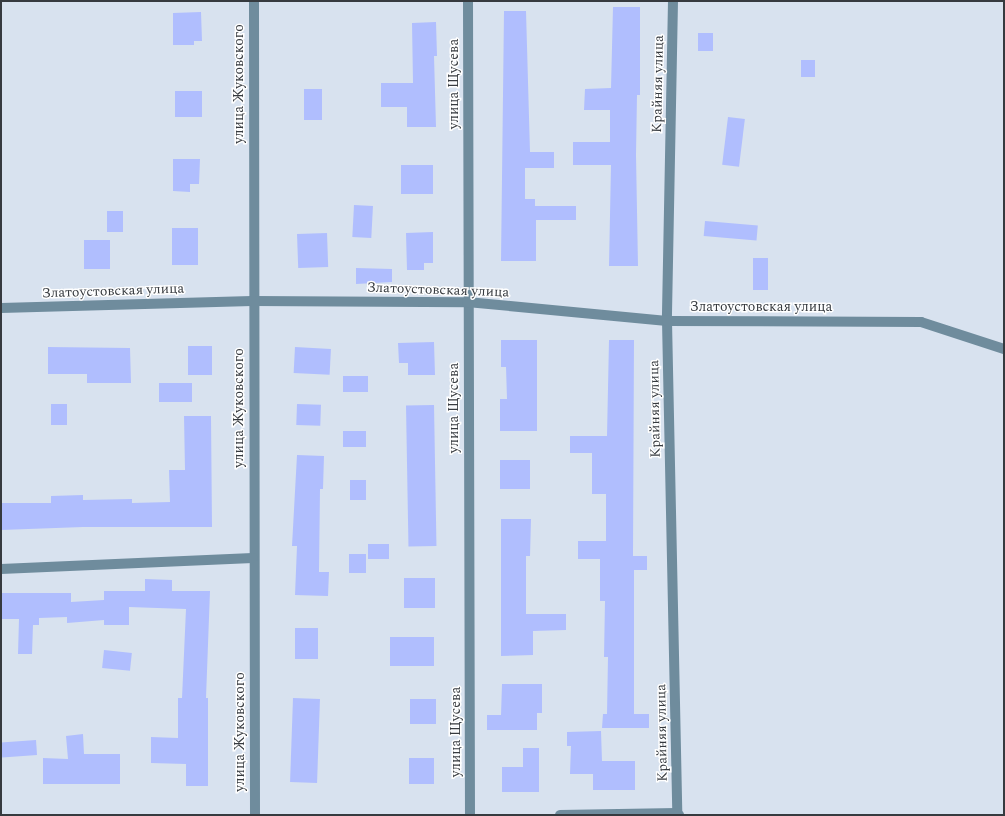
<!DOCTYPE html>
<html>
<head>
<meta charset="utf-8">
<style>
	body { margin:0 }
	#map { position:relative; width:1005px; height:816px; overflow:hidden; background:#d8e2ef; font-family:Spectral,serif }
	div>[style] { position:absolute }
	.building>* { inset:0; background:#b0befe; transform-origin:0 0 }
	.minor>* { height:10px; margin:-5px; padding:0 5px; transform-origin:5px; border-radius:5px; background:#6f8c9d }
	span { translate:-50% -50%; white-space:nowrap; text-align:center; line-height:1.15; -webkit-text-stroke:3px #fff; paint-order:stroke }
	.street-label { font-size:14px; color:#363a3f }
	.frame { position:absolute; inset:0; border:2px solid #363a3f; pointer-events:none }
</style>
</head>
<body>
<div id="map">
	<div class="building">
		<div style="clip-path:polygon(613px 7px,640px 7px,640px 95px,637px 95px,636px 155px,638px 266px,609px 266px,611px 165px,573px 165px,573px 142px,610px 142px,610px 110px,584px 110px,585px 89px,611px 88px)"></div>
		<div style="clip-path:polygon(504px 11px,526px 11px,530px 152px,554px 152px,554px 168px,525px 168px,525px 199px,535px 199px,535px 206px,576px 206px,576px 220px,536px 220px,536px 261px,501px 261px)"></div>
		<div style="clip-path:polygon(201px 12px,202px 41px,194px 41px,194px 45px,173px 45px,173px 13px)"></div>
		<div style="clip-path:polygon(436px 22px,437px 56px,434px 56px,436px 127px,407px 127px,407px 107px,381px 107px,381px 83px,413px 83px,412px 23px)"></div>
		<div style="left:698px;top:33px;width:15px;height:18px"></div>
		<div style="left:801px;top:60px;width:14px;height:17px"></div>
		<div style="left:304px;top:89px;width:18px;height:31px"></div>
		<div style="left:175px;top:91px;width:27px;height:26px"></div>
		<div style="left:728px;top:117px;width:17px;height:48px;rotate:7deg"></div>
		<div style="clip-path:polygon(173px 159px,200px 159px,199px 184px,190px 184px,190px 192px,173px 191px)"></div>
		<div style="left:401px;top:165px;width:32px;height:29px"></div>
		<div style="left:354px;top:205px;width:19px;height:32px;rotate:3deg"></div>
		<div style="left:107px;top:211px;width:16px;height:21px"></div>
		<div style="left:705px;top:221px;width:53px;height:15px;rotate:5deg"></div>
		<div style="left:172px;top:228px;width:26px;height:37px"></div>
		<div style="clip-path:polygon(433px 232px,433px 263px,424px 263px,424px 270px,407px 270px,406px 233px)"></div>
		<div style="left:327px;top:233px;width:34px;height:30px;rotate:88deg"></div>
		<div style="left:84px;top:240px;width:26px;height:29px"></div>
		<div style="left:753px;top:258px;width:15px;height:32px"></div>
		<div style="clip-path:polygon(356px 268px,392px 269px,392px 282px,356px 284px)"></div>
		<div style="clip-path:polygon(501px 340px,537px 340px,537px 431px,500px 431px,500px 399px,507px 399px,506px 367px,501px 367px)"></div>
		<div style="clip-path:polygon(609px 340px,634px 340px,633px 556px,647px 556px,647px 570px,634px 570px,634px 714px,649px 714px,649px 728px,602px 728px,603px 714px,607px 714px,608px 657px,604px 657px,605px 601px,600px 601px,600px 559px,578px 559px,578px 541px,606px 541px,606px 494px,592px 494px,592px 453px,570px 453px,570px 436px,607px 436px)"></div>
		<div style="clip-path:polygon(434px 342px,435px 375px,408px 375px,408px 363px,399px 363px,398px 343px)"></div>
		<div style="left:188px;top:346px;width:24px;height:29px"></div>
		<div style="clip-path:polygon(48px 347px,130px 348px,131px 383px,87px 383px,87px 374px,48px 374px)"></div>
		<div style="left:295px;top:347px;width:36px;height:26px;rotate:3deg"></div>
		<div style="left:343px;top:376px;width:25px;height:16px"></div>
		<div style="left:192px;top:383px;width:19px;height:33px;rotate:90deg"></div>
		<div style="left:51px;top:404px;width:16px;height:21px"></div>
		<div style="left:297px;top:404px;width:24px;height:21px;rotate:2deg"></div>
		<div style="left:434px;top:405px;width:141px;height:28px;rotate:89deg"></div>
		<div style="clip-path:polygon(184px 416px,211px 416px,212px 527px,83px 527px,1px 530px,1px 503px,51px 503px,51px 496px,83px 495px,83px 500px,132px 499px,132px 503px,170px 502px,169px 470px,185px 470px)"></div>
		<div style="left:343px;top:431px;width:23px;height:16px"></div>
		<div style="clip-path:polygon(297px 455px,324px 456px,323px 489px,320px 489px,319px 572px,329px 572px,328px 596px,295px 595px,297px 546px,292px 546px)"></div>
		<div style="left:500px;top:460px;width:30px;height:29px"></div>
		<div style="left:350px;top:480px;width:16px;height:20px"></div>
		<div style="clip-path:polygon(501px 519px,531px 519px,530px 556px,526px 556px,526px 614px,566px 614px,566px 630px,533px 631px,533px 655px,501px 656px)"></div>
		<div style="left:368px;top:544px;width:21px;height:15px"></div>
		<div style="left:349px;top:554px;width:17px;height:19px"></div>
		<div style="left:435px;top:578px;width:30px;height:31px;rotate:90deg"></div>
		<div style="clip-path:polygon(145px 579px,172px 580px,172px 591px,210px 591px,206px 698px,208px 698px,208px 786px,186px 786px,186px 764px,151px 763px,151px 737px,178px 738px,178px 698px,182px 698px,186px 609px,129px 607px,129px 625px,104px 625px,104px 620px,67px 623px,67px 617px,39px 618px,39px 625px,33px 625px,32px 654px,18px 654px,19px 619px,1px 619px,1px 593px,71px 593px,71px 602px,104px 600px,104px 591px,145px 591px)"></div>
		<div style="left:295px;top:628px;width:23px;height:31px"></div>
		<div style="left:390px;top:637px;width:44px;height:29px"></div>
		<div style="left:104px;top:650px;width:28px;height:18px;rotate:6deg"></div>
		<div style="clip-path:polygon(502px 684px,542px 684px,542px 713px,537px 713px,537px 730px,487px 730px,487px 715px,501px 715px)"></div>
		<div style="left:293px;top:698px;width:27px;height:84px;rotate:2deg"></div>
		<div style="left:410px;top:699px;width:26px;height:25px"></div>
		<div style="clip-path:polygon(601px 731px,602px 761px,635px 761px,635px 790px,593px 790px,593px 774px,570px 774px,571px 746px,567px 746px,567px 732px)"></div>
		<div style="clip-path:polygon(83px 734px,84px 754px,120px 754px,120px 784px,43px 784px,43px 758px,68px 759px,66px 736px)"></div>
		<div style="left:36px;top:740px;width:15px;height:35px;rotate:86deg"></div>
		<div style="clip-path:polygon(523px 748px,539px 748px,539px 792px,502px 792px,502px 767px,523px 767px)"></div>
		<div style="left:409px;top:758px;width:25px;height:26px"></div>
	</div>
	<div class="minor">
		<div style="left:254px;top:1px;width:814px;rotate:89.93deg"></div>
		<div style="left:468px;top:1px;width:814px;rotate:89.86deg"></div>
		<div style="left:673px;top:1px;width:320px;rotate:91.1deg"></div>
		<div style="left:667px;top:321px;width:492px;rotate:88.8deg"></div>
		<div style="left:677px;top:813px;width:3px;rotate:45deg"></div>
		<div style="left:1px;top:308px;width:251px;rotate:-1.6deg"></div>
		<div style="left:252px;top:301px;width:215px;rotate:0.3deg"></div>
		<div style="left:467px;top:302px;width:201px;rotate:5.4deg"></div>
		<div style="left:667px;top:321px;width:254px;rotate:0.2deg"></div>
		<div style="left:921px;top:322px;width:87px;rotate:18deg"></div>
		<div style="left:1px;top:569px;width:252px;rotate:-2.5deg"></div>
		<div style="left:560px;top:815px;width:117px;rotate:-1deg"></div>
	</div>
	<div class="street-label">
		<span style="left:239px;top:84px;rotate:-90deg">улица Жуковского</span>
		<span style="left:454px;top:84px;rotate:-90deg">улица Щусева</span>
		<span style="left:658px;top:84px;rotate:-89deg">Крайняя улица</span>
		<span style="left:438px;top:290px;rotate:2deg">Златоустовская улица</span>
		<span style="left:113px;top:291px;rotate:-2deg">Златоустовская улица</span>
		<span style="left:761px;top:307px">Златоустовская улица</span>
		<span style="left:239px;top:408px;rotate:-90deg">улица Жуковского</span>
		<span style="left:454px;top:408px;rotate:-90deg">улица Щусева</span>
		<span style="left:655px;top:409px;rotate:-91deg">Крайняя улица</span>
		<span style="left:240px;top:732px;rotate:-90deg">улица Жуковского</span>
		<span style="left:456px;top:732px;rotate:-90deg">улица Щусева</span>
		<span style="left:662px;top:733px;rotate:-91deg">Крайняя улица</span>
	</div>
	<div class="frame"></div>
</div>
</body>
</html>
